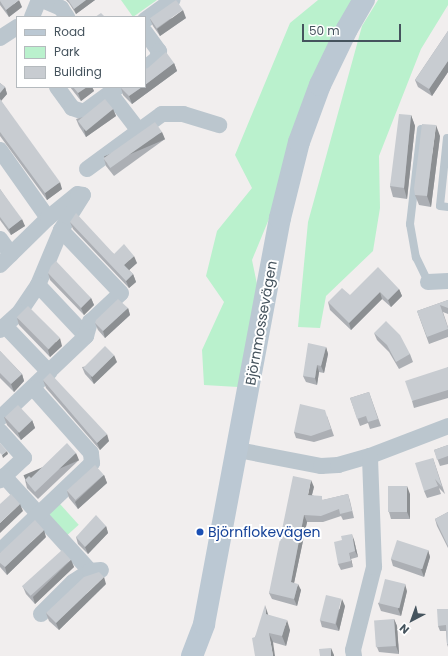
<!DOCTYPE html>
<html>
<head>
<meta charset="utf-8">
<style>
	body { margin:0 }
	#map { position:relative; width:448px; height:656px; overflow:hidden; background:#f1eeee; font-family:Poppins,sans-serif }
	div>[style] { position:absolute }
	.green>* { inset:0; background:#baf1cd; transform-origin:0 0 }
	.lane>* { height:8px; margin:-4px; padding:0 4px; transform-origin:4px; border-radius:4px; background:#bbc6ce }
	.street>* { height:16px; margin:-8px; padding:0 8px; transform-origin:8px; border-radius:8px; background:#bbc6ce }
	.secondary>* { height:22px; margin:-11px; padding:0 11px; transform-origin:11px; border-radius:11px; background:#bbc8d3 }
	.wall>* { inset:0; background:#acafb4 }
	.shaded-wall>* { inset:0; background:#8c8f92; transform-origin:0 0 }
	.building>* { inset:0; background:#c8ccd1; transform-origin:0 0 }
	.dots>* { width:11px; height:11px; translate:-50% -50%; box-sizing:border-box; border:2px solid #fff; border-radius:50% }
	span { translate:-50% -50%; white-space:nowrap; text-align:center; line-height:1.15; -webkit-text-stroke:4px #fff; paint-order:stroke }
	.street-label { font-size:14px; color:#45535d }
	.transit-label { font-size:14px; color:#164399 }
	.left { translate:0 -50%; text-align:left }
	.legend { position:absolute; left:16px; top:16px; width:130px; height:72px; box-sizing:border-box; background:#fff; border:1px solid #b5babe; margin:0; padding:5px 7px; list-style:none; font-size:12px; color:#45535d }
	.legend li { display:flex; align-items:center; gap:8px; height:20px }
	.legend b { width:20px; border:1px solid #b5babe }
	.north { position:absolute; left:392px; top:600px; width:40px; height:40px; -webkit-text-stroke:3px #fff; paint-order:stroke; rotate:221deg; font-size:11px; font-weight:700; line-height:16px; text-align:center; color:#45535d }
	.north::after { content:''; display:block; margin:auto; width:14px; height:18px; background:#45535d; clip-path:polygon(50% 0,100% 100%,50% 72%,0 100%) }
	.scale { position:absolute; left:302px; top:24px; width:99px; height:18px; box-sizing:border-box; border:2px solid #45535d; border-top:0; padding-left:5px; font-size:12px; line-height:14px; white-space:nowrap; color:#45535d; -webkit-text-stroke:3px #fff; paint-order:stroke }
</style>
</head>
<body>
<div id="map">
	<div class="green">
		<div style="clip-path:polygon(121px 0,157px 0,133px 17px)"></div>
		<div style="clip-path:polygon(318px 0,359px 0,252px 260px,258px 289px,238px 387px,204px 385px,202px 350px,224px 302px,206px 276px,217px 231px,252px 188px,235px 155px,290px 23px)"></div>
		<div style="clip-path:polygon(378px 0,448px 0,448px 5px,421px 49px,379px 156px,380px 208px,373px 251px,326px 296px,320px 328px,298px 327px,308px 222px,362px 26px)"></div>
		<div style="left:60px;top:504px;width:28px;height:16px;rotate:48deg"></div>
	</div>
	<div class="lane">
		<div style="left:421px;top:129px;width:96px;rotate:96.6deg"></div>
		<div style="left:410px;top:224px;width:34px;rotate:80deg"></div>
		<div style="left:416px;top:257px;width:28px;rotate:64deg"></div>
		<div style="left:447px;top:138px;width:68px;rotate:95.9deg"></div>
		<div style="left:440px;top:206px;width:8px;rotate:7deg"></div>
	</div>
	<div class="street">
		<div style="left:42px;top:0;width:21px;rotate:23deg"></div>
		<div style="left:61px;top:8px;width:11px;rotate:56deg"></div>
		<div style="left:32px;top:17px;width:18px;rotate:-68deg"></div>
		<div style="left:145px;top:20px;width:34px;rotate:-36deg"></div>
		<div style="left:145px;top:32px;width:24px;rotate:54deg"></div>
		<div style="left:159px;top:51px;width:8px;rotate:104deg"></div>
		<div style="left:157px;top:59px;width:15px;rotate:143deg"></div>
		<div style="left:0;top:38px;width:20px;rotate:-33deg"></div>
		<div style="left:57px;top:87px;width:26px;rotate:54deg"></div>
		<div style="left:72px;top:108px;width:13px;rotate:18deg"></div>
		<div style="left:84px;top:112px;width:42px;rotate:-36.3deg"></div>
		<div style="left:110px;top:93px;width:48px;rotate:52.7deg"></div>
		<div style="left:0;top:150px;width:83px;rotate:54.8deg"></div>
		<div style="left:87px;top:169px;width:93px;rotate:-36.3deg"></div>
		<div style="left:162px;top:114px;width:21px"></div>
		<div style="left:183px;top:114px;width:38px;rotate:17deg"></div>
		<div style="left:0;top:239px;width:19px;rotate:54deg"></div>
		<div style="left:0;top:265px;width:67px;rotate:-44.4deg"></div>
		<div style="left:48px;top:218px;width:38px;rotate:-39deg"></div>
		<div style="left:78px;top:194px;width:5px;rotate:11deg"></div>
		<div style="left:83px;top:195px;width:41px;rotate:122.2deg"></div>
		<div style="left:61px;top:230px;width:60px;rotate:112.7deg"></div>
		<div style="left:38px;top:285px;width:32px;rotate:124deg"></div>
		<div style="left:20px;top:312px;width:27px;rotate:138deg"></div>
		<div style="left:428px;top:282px;width:20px;rotate:-3deg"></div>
		<div style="left:38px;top:285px;width:70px;rotate:46.7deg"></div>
		<div style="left:5px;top:326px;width:64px;rotate:46.3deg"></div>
		<div style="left:0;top:418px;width:119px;rotate:-43.6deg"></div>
		<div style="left:86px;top:336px;width:15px;rotate:-74deg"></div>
		<div style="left:90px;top:322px;width:42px;rotate:-43.1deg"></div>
		<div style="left:121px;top:293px;width:87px;rotate:-133.6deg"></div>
		<div style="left:0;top:431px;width:36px;rotate:48deg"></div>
		<div style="left:24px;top:458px;width:33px;rotate:137deg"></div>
		<div style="left:238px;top:450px;width:85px;rotate:10.9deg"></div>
		<div style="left:321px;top:466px;width:17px;rotate:-3deg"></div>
		<div style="left:338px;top:465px;width:33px;rotate:-16deg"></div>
		<div style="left:370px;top:456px;width:84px;rotate:-21deg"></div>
		<div style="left:4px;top:476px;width:128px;rotate:47.8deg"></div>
		<div style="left:1px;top:550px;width:126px;rotate:-43.7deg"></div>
		<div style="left:92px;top:463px;width:10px;rotate:-96deg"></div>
		<div style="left:91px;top:453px;width:87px;rotate:-131.7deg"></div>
		<div style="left:41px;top:614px;width:45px;rotate:-45deg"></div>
		<div style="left:73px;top:582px;width:20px;rotate:-33deg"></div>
		<div style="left:90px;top:571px;width:11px;rotate:-5deg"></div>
		<div style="left:354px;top:656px;width:6px;rotate:-99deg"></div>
		<div style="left:353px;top:650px;width:86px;rotate:-75.8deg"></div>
		<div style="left:374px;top:567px;width:111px;rotate:-92.1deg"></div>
	</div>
	<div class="secondary">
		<div style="left:192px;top:656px;width:34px;rotate:-69deg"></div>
		<div style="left:204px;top:624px;width:413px;rotate:-79.4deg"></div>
		<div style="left:280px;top:218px;width:78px;rotate:-76deg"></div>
		<div style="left:299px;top:142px;width:61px;rotate:-69.8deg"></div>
		<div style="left:320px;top:85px;width:62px;rotate:-64.3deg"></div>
		<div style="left:347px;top:29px;width:34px;rotate:-60deg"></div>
	</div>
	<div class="wall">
		<div style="clip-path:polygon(0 0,22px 7px,9px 17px,0 5px)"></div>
		<div style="clip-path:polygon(66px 0,95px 0,76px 14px,69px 3px)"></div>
		<div style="clip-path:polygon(186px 18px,160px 36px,153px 26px,150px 19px)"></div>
		<div style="clip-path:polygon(448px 31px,448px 72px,432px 96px,418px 87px,415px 80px)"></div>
		<div style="clip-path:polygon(174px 63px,177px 71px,132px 104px,123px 95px,121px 88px)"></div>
		<div style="clip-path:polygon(0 83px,5px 87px,7px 94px,1px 101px,62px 189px,47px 200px,0 136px)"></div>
		<div style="clip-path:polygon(70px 87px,92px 87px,94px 91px,81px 101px)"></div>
		<div style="clip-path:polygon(113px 109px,116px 116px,86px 137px,79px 126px,76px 119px)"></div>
		<div style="clip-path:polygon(411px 115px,415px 126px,407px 199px,393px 197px,390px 186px)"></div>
		<div style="clip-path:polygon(440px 136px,431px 207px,419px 205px,415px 195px)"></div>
		<div style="clip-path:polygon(165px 139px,114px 176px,106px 166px,104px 159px)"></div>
		<div style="clip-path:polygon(0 189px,25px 226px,11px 235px,0 220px)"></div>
		<div style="clip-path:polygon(70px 222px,114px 254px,137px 263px,129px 270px,133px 274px,136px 282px,129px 288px,73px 229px)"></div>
		<div style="clip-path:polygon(48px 273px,91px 298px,94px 305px,84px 315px,50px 280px)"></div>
		<div style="clip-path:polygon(399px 289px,402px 296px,391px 307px,382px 299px,351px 330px,330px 310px,328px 302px,350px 295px)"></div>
		<div style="clip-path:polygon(448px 300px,448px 314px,443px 312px,448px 327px,448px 337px,429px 344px,417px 311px)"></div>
		<div style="clip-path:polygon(128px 308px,130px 315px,105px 338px,98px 330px,95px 323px)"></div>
		<div style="clip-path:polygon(17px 318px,62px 346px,50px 357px,19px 325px)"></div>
		<div style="clip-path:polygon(374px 333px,410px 354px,413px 362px,399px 369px,389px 352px,377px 340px)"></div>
		<div style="clip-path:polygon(326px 347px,328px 354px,324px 373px,319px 372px,317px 385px,306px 382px,303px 376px)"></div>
		<div style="clip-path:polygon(0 351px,22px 374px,24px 381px,14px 392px,0 378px)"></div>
		<div style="clip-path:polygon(117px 362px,94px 384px,85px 374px,82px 367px)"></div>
		<div style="clip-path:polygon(448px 367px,448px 398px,414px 408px,412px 401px)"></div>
		<div style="clip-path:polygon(43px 380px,109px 441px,100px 450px,46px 388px)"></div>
		<div style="clip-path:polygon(369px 392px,381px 426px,370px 429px,368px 423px,360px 426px,350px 398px)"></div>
		<div style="clip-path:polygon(327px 416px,334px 436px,314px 442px,296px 438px,294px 432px)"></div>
		<div style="clip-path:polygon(4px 417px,32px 420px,35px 428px,21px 440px,7px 425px)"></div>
		<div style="clip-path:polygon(448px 445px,448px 464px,440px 466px,434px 450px)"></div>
		<div style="clip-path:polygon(433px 458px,445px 494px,439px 488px,441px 494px,427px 498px,424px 491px)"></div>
		<div style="clip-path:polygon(79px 460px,38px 499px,27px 488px,25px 480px)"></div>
		<div style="clip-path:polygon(104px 475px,107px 483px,78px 509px,69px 498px,67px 491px)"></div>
		<div style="clip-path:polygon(314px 487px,312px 495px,323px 500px,348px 494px,350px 501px,354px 518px,343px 520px,341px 516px,323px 522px,307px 522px,294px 583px,301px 590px,297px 606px,272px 599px,269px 593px)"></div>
		<div style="clip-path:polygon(410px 494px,410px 519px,391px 519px,389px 512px)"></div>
		<div style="clip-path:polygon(448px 512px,448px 548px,437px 526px,435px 519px)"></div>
		<div style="clip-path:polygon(106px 526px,108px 533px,88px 554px,78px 544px,76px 537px)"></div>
		<div style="clip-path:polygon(46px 537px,7px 575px,0 567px,0 553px)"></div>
		<div style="clip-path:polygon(354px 540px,358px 557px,351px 559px,353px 567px,341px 570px,338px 564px)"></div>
		<div style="clip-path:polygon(428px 550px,430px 557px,424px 577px,393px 566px,391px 559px)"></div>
		<div style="clip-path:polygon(71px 560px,74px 567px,35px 604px,26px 594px,23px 587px)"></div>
		<div style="clip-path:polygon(106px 584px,59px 630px,49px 621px,46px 613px)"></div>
		<div style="clip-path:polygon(407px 591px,401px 616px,381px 611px,378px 603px)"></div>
		<div style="clip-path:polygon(345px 606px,339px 631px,322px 627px,320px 620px)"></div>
		<div style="clip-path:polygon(448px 609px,448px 647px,447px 644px,446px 631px,440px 631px,438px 626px)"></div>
		<div style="clip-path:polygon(269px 615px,290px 630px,286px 646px,255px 637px)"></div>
		<div style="clip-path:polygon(394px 619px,397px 626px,399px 654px,379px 652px,376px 645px)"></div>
	</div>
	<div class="shaded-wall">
		<div style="clip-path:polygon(19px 0,22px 7px,9px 17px,6px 10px)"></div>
		<div style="clip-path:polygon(86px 0,95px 0,76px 14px,74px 9px)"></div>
		<div style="clip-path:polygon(183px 10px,186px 18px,160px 36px,157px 29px)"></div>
		<div style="clip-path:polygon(448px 61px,448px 72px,432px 96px,429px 89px)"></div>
		<div style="clip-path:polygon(174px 63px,177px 71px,132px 104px,129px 96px,142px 87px,145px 87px,145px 85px)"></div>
		<div style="clip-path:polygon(5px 87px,7px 94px,0 102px,0 93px)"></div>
		<div style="clip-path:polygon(87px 87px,92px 87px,94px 91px,81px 101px,78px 93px)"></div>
		<div style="clip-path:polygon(113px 109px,116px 116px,86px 137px,84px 130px)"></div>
		<div style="clip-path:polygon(411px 115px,415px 126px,407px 199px,404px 188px)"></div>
		<div style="clip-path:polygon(436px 125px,440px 136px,431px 207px,427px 196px)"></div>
		<div style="left:162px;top:132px;width:8px;height:63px;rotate:67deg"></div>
		<div style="clip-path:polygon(60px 182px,62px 189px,47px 200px,45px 193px)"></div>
		<div style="clip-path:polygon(22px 219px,25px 226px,11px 235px,9px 229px)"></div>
		<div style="clip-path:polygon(134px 256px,137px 263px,127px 272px,124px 265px)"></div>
		<div style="clip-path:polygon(133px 274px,136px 282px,129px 288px,126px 281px)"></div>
		<div style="clip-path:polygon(399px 289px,402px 296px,391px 307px,388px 300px)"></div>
		<div style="clip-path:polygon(380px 292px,382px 299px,351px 330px,349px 323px)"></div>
		<div style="clip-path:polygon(91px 298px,94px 305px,84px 315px,81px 308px)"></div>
		<div style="clip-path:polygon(128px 308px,130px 315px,105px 338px,103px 331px)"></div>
		<div style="clip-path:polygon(60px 338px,62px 346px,50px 357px,48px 350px)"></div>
		<div style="clip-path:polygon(326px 347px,328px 354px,324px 373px,321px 366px)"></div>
		<div style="clip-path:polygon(114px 355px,117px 362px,94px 384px,91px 377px)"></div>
		<div style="clip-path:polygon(317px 365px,319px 372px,317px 385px,315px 378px)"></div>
		<div style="clip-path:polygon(22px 374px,24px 381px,14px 392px,11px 384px)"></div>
		<div style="clip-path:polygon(32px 420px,35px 428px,21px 440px,18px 433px)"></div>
		<div style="clip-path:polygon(107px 434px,109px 441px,100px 450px,97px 443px)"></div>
		<div style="clip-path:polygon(7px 451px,8px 454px,3px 458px,2px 455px)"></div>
		<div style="left:76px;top:453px;width:8px;height:57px;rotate:67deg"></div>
		<div style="clip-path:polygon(104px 475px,107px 483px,78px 509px,75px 502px)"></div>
		<div style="clip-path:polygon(311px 480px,314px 487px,310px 502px,308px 495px)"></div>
		<div style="clip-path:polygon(407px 486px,410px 494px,410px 519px,407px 512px)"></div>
		<div style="clip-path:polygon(20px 504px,23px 511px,0 533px,0 523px)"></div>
		<div style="clip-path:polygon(304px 515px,307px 522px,293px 588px,291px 582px)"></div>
		<div style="clip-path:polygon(106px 526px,108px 533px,88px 554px,85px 547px)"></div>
		<div style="clip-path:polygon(44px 530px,46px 537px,7px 575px,5px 567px)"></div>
		<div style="clip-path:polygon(352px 534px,354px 540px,358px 557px,355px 551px)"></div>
		<div style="clip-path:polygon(428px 550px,430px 557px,424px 577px,421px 569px)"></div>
		<div style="clip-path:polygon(349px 553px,351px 559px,353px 567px,351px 561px)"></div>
		<div style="clip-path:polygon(71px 560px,74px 567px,35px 604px,33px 597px)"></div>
		<div style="clip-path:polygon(104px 577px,106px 584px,59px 630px,56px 623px)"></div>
		<div style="clip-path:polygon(298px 584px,301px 590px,297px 606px,294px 599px)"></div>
		<div style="clip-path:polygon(405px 584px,407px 591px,401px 616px,398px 609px)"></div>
		<div style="clip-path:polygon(342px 599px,345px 606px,339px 631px,336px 624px)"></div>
		<div style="clip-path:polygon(265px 605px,268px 614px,270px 624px,266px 614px)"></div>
		<div style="clip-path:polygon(394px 619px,397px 626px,399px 654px,396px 646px)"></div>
		<div style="clip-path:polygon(287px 620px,290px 630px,286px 646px,282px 636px)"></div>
		<div style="clip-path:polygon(269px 633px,273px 642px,275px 656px,273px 656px)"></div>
		<div style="clip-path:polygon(331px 648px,334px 655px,334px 656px,331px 656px)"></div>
	</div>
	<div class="building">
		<div style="clip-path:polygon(0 0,19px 0,6px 10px,0 1px)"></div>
		<div style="clip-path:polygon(68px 0,86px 0,74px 9px)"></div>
		<div style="left:176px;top:0;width:12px;height:32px;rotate:55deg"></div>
		<div style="clip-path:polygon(101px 13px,105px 17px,95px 17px)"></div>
		<div style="clip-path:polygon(448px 31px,448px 61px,429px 89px,415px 80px)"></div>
		<div style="clip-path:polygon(166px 52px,174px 63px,145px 85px,145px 69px,148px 68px)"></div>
		<div style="clip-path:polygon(0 83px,5px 87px,0 93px)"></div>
		<div style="clip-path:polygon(73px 87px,87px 87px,78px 93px)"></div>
		<div style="clip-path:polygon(121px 87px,142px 87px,129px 96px,121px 88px)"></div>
		<div style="clip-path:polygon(0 99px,60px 182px,45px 193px,0 132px)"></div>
		<div style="left:105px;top:99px;width:13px;height:35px;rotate:51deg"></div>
		<div style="clip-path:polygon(399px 114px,411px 115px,404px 188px,390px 186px)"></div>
		<div style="left:155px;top:122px;width:12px;height:63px;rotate:55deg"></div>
		<div style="clip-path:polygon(422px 124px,436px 125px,427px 196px,415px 195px,414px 189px)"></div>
		<div style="clip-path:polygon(0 189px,22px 219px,9px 229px,0 217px)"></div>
		<div style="clip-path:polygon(76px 213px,114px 254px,124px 244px,134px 256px,124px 265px,133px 274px,126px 281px,70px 222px)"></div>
		<div style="clip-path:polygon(56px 261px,91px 298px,81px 308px,48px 273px,51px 266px)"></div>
		<div style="clip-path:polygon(378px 267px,399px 289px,388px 300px,380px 292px,349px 323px,328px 302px,342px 288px,350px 295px)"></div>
		<div style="clip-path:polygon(118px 299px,128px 308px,103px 331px,95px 323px,96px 320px)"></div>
		<div style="clip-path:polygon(448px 300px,448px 308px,440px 305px,448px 328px,448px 329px,427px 337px,417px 311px)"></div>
		<div style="left:28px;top:306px;width:45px;height:16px;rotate:45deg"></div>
		<div style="clip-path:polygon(386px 321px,400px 335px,410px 354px,396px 362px,387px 345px,374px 333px)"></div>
		<div style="clip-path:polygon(308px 343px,326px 347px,321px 366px,317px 365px,315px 378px,303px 376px)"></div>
		<div style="left:105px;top:346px;width:13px;height:31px;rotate:45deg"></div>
		<div style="clip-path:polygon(0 351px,22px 374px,11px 384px,0 373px)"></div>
		<div style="clip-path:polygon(448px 367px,448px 390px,412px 401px,405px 381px)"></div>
		<div style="clip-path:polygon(50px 373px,107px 434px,97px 443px,43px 380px)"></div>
		<div style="clip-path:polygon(369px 392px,378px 419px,368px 422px,366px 416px,357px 419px,350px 398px)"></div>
		<div style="clip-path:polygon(300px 404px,325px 410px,331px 429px,311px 436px,294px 432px)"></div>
		<div style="left:18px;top:405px;width:21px;height:18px;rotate:47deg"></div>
		<div style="clip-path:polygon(0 443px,7px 451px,2px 455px,0 453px)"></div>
		<div style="clip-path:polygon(67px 443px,76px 453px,35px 492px,25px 480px,29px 476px,31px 478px)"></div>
		<div style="clip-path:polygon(448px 445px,448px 456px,437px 460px,434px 450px)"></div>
		<div style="clip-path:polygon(433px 458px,442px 487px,435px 479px,438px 486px,424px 491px,415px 463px)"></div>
		<div style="left:95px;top:465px;width:13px;height:38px;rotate:48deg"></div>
		<div style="clip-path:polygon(293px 476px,311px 480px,308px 495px,322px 496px,322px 500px,348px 494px,352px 511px,340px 514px,339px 509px,321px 516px,304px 515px,291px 582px,298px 584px,294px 599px,269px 593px)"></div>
		<div style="left:407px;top:486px;width:26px;height:19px;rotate:90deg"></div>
		<div style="clip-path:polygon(11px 494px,20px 504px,0 523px,0 504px)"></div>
		<div style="clip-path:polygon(448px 512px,448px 546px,435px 519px)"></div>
		<div style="clip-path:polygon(96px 515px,106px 526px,85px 547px,76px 537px)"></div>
		<div style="clip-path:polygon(35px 520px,44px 530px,5px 567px,0 563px,0 553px)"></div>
		<div style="clip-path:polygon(352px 534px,355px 551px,349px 553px,351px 561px,338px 564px,334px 542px,342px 540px,341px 536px)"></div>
		<div style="left:397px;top:540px;width:33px;height:20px;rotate:18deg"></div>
		<div style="left:62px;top:550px;width:13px;height:54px;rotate:48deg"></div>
		<div style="clip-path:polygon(99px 572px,104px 577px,56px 623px,46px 613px,84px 577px)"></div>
		<div style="left:385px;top:579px;width:21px;height:25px;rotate:14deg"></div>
		<div style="left:326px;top:595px;width:16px;height:26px;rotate:14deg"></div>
		<div style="clip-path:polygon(265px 605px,266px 614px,287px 620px,282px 636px,269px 633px,273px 656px,255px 656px,252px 638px,255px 637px)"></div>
		<div style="clip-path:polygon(437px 609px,448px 609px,448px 644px,447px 644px,446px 625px,438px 626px)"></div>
		<div style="left:394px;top:619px;width:27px;height:20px;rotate:86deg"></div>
		<div style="clip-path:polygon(331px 648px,331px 656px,320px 656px,319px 649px)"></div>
	</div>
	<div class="dots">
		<div style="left:200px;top:532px;background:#1a4fb4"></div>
	</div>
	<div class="street-label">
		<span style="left:261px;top:323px;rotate:-80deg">Björnmossevägen</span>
	</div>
	<div class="transit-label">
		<span class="left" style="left:208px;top:532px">Björnflokevägen</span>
	</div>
	<ul class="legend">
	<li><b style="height:5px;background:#bbc8d3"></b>Road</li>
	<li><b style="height:11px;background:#baf1cd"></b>Park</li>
	<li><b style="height:11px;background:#c8ccd1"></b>Building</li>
	</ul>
	<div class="north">N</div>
	<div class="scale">50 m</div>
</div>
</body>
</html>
